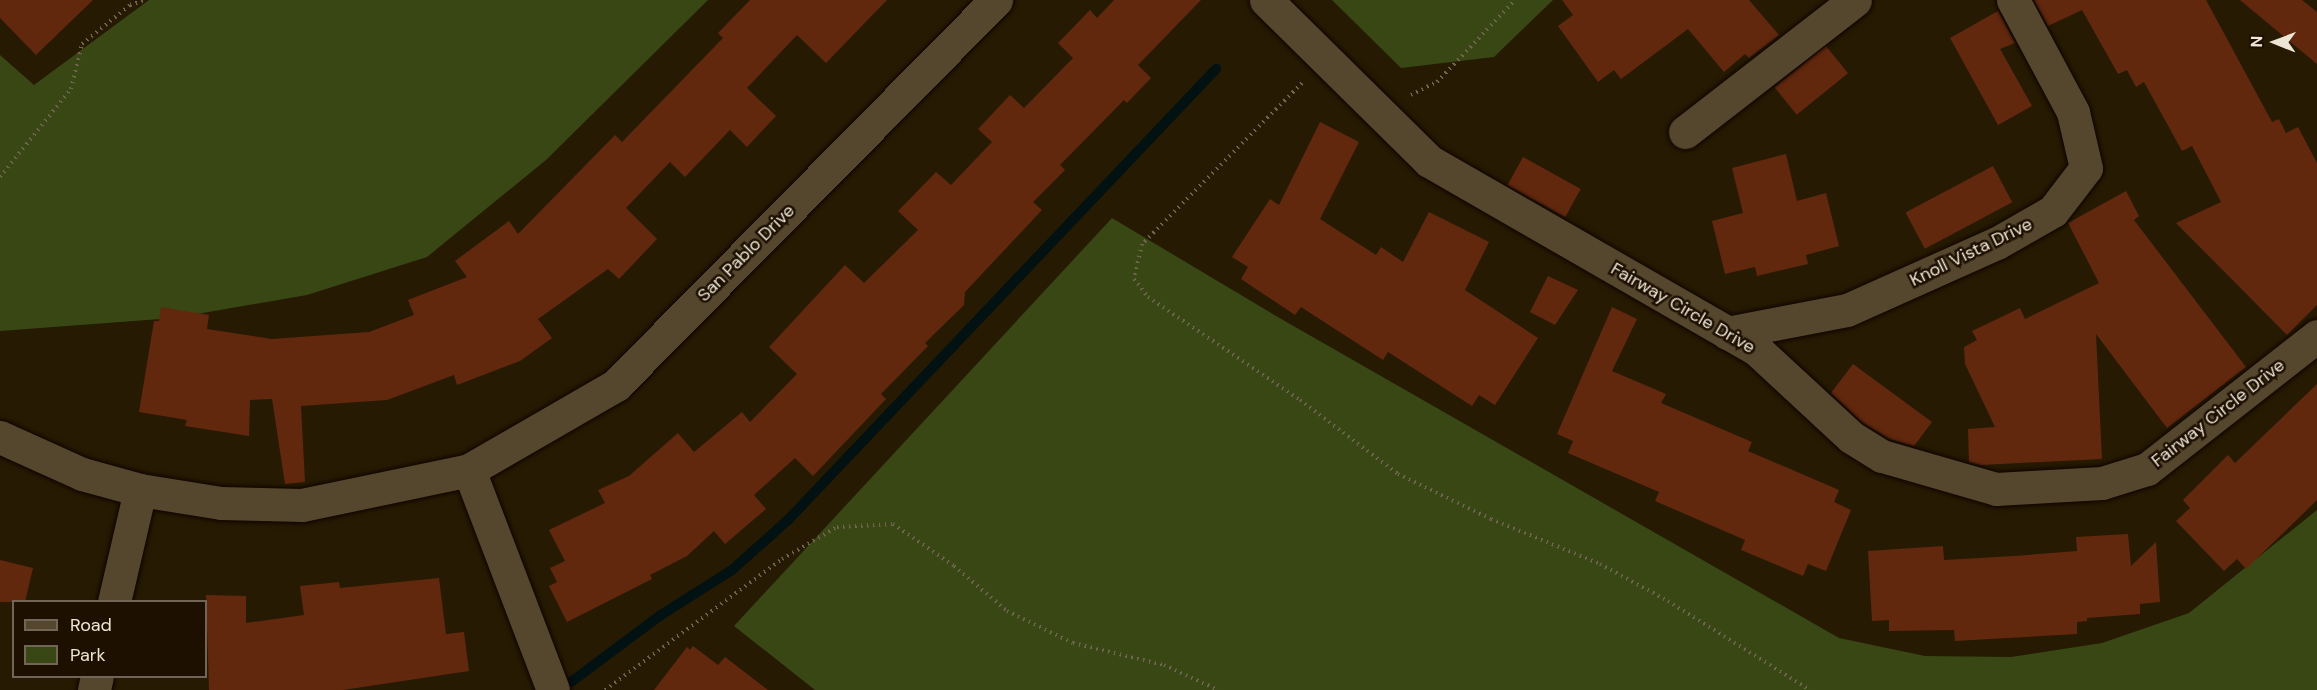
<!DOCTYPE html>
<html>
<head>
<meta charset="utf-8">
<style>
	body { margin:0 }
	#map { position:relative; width:2317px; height:690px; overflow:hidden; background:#261a02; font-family:"DM Sans",sans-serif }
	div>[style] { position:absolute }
	.green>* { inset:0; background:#384713 }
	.stream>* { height:10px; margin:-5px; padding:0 5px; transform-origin:5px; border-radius:5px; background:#021112 }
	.building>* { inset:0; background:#62280e; transform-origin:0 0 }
	.path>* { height:4px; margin-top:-2px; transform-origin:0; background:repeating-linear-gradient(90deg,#6f6550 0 1.5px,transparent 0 6px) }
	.roads { filter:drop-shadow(0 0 2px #0f0400) drop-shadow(0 0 2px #0f0400) }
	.minor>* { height:33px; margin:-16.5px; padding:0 16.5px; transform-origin:16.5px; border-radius:16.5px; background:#55472d }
	.tertiary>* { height:33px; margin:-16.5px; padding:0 16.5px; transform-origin:16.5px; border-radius:16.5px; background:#55472d }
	span { translate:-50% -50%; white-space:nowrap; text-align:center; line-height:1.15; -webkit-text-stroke:5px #1d1000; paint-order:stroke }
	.street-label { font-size:18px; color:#ede5d6 }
	.legend { position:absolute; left:12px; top:600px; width:195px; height:78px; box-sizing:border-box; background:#1d1000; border:2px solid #706556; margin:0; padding:8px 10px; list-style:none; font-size:18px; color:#ede5d6 }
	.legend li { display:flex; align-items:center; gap:12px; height:30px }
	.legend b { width:30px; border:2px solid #706556 }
	.north { position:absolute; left:2245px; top:12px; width:60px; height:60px; -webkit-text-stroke:4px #1d1000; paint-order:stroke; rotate:271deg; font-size:16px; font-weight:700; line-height:24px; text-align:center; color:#ede5d6 }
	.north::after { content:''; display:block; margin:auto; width:21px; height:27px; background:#ede5d6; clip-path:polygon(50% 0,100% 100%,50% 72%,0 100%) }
</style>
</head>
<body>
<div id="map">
	<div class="green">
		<div style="clip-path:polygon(149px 0,708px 0,546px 160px,427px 257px,307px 295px,174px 318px,0 331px,0 55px,34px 85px)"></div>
		<div style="clip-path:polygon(1332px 0,1553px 0,1494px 57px,1401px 68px)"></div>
		<div style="clip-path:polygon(1112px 218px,1276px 316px,1839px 638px,1925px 656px,2011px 657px,2102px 643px,2189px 613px,2317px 510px,2317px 690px,815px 690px,734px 626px)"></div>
	</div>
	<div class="stream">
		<div style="left:571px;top:682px;width:112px;rotate:-36.7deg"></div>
		<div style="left:661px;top:615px;width:84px;rotate:-32.4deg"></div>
		<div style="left:732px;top:570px;width:75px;rotate:-41.8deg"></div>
		<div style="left:788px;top:520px;width:622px;rotate:-46.5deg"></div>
	</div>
	<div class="building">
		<div style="clip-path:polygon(0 0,93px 0,36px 55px,0 18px)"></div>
		<div style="clip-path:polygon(750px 0,887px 0,826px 63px,797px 35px,747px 88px,776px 116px,747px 147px,730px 130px,685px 177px,670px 162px,626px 208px,657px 239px,619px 279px,608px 269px,538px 319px,552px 338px,520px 361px,457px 385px,454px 375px,387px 400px,301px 406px,305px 482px,285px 484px,272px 399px,250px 400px,249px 436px,185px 426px,187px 420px,139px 412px,154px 321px,159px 321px,161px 307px,209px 315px,207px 329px,272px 339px,369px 332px,414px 315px,408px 300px,467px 277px,455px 261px,509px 221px,518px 234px,615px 135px,622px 142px,723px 38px,718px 33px)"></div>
		<div style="clip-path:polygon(1114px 0,1201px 0,1138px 65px,1151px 78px,1127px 103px,1124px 100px,1060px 165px,1065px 170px,1033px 202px,1042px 210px,965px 292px,964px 305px,925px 343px,928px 346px,881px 394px,886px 399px,813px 476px,795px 458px,754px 495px,766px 509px,725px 544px,714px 531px,687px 556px,650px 575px,652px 579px,567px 622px,549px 586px,557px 582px,550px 568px,565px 561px,549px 530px,605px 503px,598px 490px,629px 476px,678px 433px,694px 452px,742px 412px,750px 422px,797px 374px,769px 347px,845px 265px,864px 283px,918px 230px,898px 211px,936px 172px,951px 185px,992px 142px,978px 129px,1010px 95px,1024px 108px,1073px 58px,1058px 43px,1090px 10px,1097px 18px)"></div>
		<div style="clip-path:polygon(1562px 0,1749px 0,1779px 35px,1749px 58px,1745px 54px,1724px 72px,1688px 29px,1621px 79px,1614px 70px,1598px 82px,1558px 26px,1573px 15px)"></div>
		<div style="clip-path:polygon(2034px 0,2206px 0,2272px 122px,2279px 119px,2286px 133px,2298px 127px,2317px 163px,2317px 305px,2287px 335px,2176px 223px,2221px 202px,2192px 146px,2182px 151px,2144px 82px,2136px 87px,2127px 70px,2118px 74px,2082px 10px,2048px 26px)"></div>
		<div style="clip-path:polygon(2240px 0,2302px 0,2317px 12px,2317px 64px)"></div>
		<div style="clip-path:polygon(1998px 11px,2015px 43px,2000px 49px,2032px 106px,1998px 125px,1950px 38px)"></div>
		<div style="left:1826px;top:46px;width:35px;height:66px;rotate:51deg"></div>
		<div style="clip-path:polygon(1320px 122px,1359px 142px,1320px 219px,1376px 255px,1381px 247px,1403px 262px,1429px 212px,1489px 242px,1465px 290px,1538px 338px,1495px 405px,1479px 395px,1472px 406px,1388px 352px,1383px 360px,1301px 307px,1295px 315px,1241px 279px,1248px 267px,1232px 257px,1270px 199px,1279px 205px)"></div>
		<div style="clip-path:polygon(1786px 154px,1797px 201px,1826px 193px,1839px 246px,1806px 255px,1808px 264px,1757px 276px,1755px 267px,1725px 274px,1712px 221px,1743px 213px,1732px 168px)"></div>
		<div style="left:1523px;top:157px;width:66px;height:32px;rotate:29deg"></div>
		<div style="left:1993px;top:166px;width:41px;height:99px;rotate:62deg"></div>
		<div style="clip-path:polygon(2126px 191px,2139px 216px,2134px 220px,2246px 367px,2167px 428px,2096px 334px,2102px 459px,1981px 465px,1969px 462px,1968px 429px,1995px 427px,1965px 364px,1964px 347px,1977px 340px,1972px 331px,2020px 308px,2025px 319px,2099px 283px,2068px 223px)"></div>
		<div style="clip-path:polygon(1548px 276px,1578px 290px,1555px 325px,1530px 312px)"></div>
		<div style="clip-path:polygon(1612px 307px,1637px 319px,1612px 371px,1666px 394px,1661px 403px,1752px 442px,1748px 451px,1839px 490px,1834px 502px,1851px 510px,1826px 571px,1808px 564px,1803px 576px,1741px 550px,1745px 540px,1655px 501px,1659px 492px,1568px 453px,1573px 441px,1557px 434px)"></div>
		<div style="clip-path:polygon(1853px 364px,1932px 422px,1914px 446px,1890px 439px,1862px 422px,1831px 393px)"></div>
		<div style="clip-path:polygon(2317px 384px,2317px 500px,2246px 569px,2237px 559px,2224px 571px,2176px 521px,2190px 508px,2183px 500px,2228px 455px,2235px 463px)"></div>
		<div style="clip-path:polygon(2128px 534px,2131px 566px,2156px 542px,2160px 602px,2140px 604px,2140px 614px,2087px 618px,2087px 621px,2077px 622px,2077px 634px,1955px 641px,1954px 630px,1889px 631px,1889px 620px,1872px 621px,1868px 551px,1943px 546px,1944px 560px,2014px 556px,2077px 551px,2076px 537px)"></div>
		<div style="clip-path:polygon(0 560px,33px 568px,25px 602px,0 602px)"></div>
		<div style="clip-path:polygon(439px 578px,446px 634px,464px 632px,469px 671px,343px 690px,209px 690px,206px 595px,246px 596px,246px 623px,304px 615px,300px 586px,339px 582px,340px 588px)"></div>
		<div style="clip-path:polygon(693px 646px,718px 665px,725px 657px,768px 690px,654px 690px,687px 647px,690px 650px)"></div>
	</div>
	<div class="path">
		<div style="left:1302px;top:83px;width:227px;rotate:134.8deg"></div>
		<div style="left:1142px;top:244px;width:36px;rotate:103deg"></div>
		<div style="left:1134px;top:279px;width:23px;rotate:52deg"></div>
		<div style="left:1148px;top:297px;width:184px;rotate:34.1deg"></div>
		<div style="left:1300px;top:400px;width:123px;rotate:37.1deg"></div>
		<div style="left:1398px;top:474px;width:103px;rotate:25.8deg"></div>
		<div style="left:1491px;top:519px;width:118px;rotate:22.4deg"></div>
		<div style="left:1600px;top:564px;width:77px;rotate:28.6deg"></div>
		<div style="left:1668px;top:601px;width:168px;rotate:32.1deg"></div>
		<div style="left:1411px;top:95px;width:29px;rotate:-27deg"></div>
		<div style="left:1437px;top:82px;width:113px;rotate:-46.4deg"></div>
		<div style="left:0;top:177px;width:113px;rotate:-51.1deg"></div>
		<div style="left:71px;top:89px;width:46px;rotate:-76.3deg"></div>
		<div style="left:82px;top:44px;width:62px;rotate:-39.1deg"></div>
		<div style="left:130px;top:5px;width:16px;rotate:-18deg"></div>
		<div style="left:605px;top:690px;width:220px;rotate:-36.5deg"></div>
		<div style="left:782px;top:559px;width:64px;rotate:-30.2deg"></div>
		<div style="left:837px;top:527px;width:56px;rotate:-3.1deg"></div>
		<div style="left:893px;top:524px;width:74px;rotate:34.5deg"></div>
		<div style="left:954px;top:566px;width:70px;rotate:40.3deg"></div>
		<div style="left:1007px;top:611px;width:73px;rotate:25.9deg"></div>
		<div style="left:1073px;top:643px;width:94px;rotate:13.6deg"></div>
		<div style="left:1164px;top:665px;width:60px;rotate:24.8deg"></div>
	</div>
	<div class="roads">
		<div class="minor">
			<div style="left:1266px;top:0;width:229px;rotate:44.6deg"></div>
			<div style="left:1429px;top:161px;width:377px;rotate:29.9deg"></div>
			<div style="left:1756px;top:349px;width:129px;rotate:42.8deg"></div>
			<div style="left:1851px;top:437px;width:36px;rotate:32deg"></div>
			<div style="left:1882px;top:456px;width:119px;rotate:16.1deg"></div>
			<div style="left:1996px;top:489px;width:106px;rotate:-3.2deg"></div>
			<div style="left:2102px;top:483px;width:47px;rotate:-17.3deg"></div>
			<div style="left:2147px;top:469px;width:216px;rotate:-38deg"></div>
			<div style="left:1685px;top:132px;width:215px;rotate:-37.8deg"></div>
			<div style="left:1727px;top:333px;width:122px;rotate:-10.9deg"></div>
			<div style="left:1847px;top:310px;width:164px;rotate:-24.1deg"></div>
			<div style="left:1997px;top:243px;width:64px;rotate:-29.7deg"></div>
			<div style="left:2053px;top:211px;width:54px;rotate:-52.5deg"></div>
			<div style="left:2086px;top:168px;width:57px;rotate:-103.1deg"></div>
			<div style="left:2073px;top:112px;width:127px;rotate:-118.2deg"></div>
			<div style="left:469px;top:470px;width:235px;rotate:69.1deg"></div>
			<div style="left:114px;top:602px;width:115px;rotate:-76.9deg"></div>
			<div style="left:94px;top:690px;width:14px;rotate:-78deg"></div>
		</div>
		<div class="tertiary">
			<div style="left:0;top:437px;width:90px;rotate:24.3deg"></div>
			<div style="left:82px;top:474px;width:60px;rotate:15.4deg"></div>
			<div style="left:140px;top:490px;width:82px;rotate:9.1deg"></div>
			<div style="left:221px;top:503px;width:81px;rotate:1.4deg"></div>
			<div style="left:302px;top:505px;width:171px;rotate:-11.8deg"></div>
			<div style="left:469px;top:470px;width:170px;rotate:-30deg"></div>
			<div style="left:616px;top:385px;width:541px;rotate:-45.37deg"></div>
		</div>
	</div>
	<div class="street-label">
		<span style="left:1971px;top:252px;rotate:-26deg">Knoll Vista Drive</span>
		<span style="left:746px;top:253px;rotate:-45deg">San Pablo Drive</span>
		<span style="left:1683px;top:308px;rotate:30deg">Fairway Circle Drive</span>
		<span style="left:2218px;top:413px;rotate:-38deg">Fairway Circle Drive</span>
	</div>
	<ul class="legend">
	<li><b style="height:8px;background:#55472d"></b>Road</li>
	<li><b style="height:16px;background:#384713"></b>Park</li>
	</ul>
	<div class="north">N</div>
</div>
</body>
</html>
